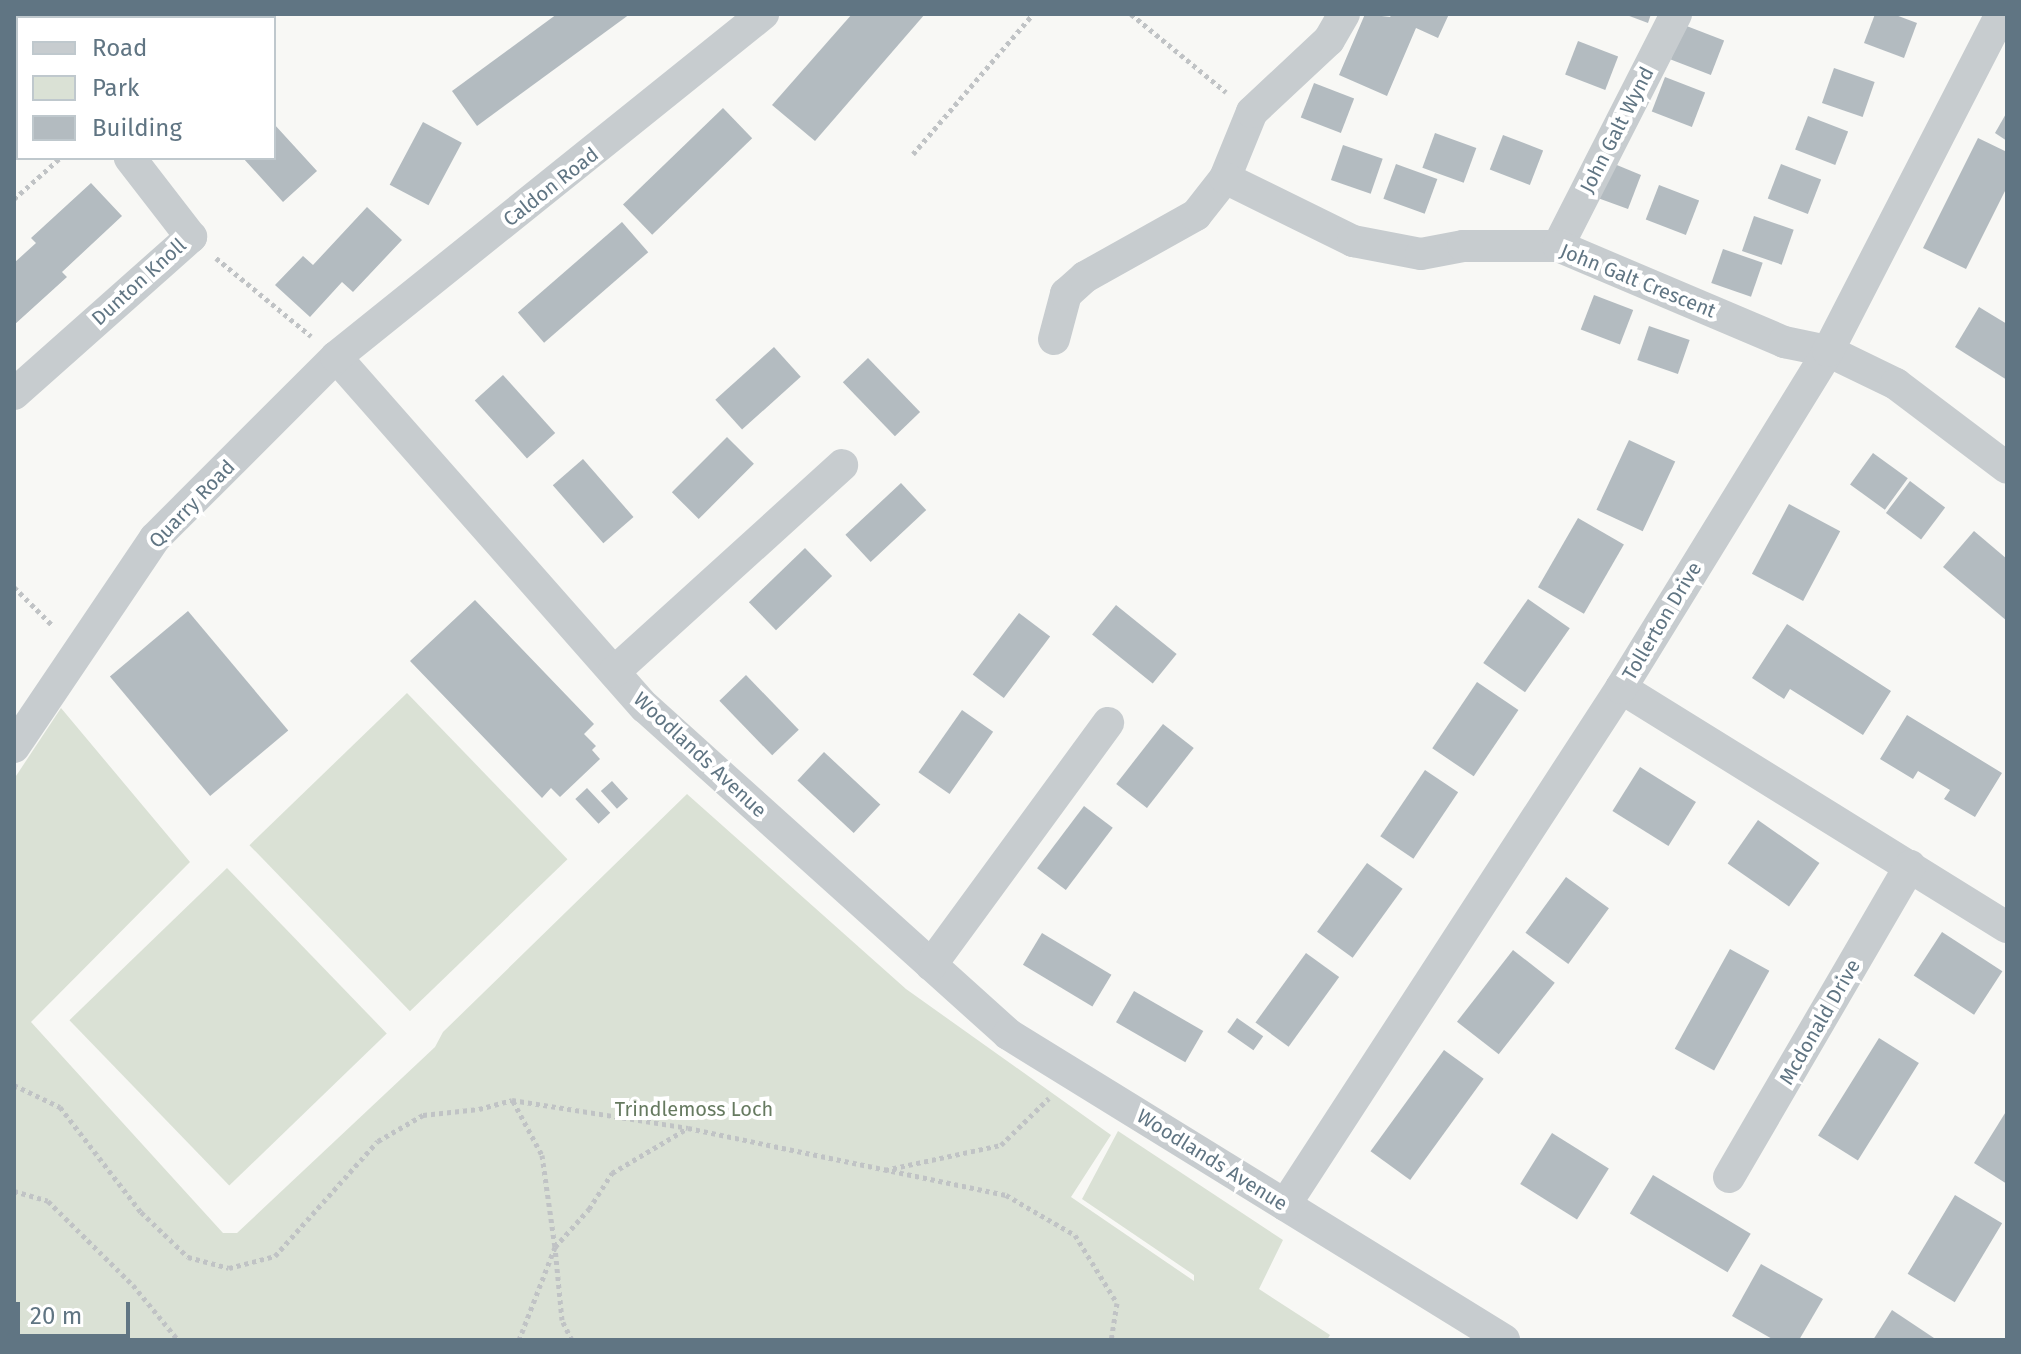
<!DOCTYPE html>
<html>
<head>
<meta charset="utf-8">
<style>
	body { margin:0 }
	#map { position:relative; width:2021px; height:1354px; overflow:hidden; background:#f8f8f5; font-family:"Fira Sans",sans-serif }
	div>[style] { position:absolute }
	.green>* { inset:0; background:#dae1d5; transform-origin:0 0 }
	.building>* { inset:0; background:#b3bbc0; transform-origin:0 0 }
	.path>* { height:5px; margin-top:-2.5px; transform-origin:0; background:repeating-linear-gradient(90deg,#c0c3c5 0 4px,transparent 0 8px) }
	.minor>* { height:32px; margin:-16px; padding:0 16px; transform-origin:16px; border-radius:16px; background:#c7cccf }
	span { translate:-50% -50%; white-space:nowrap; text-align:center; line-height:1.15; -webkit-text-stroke:8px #fff; paint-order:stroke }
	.street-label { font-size:20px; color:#607583 }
	.park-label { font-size:20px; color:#667a60 }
	.frame { position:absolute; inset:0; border:16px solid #607583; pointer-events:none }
	.legend { position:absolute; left:16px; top:16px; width:260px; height:144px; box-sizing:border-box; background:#fff; border:2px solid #bfc8cd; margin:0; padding:10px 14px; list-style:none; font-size:24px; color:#607583 }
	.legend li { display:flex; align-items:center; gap:16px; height:40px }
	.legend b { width:40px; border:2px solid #bfc8cd }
	.scale { position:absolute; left:16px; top:1302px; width:114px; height:36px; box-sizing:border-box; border:4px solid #607583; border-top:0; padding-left:10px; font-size:24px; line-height:28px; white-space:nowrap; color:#607583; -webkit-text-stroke:6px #fff; paint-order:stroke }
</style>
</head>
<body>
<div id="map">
	<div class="green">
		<div style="left:407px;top:693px;width:231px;height:219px;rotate:46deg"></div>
		<div style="clip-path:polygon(61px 708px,190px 862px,31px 1022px,223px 1233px,237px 1233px,435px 1047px,443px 1032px,687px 794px,906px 989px,1111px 1135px,1071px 1197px,1194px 1281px,1194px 1275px,1082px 1199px,1118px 1131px,1283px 1240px,1259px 1289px,1330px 1335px,1327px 1340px,14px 1340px,14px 779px)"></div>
		<div style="left:227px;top:868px;width:230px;height:219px;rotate:46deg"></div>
	</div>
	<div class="building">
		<div style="clip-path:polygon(557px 14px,630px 14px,477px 126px,452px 91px)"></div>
		<div style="clip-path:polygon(852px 14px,925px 14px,815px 141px,772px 105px)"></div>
		<div style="clip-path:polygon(1365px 14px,1390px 17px,1392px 14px,1449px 14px,1438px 38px,1416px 28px,1387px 96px,1339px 75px)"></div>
		<div style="clip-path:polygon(1624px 14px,1651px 14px,1648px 23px)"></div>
		<div style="clip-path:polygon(1875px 14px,1893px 14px,1917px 23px,1904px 58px,1864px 43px)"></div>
		<div style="left:1684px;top:25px;width:43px;height:37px;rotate:21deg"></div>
		<div style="left:1578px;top:41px;width:43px;height:36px;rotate:21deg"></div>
		<div style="left:18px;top:50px;width:60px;height:6px;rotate:90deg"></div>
		<div style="left:1834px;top:68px;width:43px;height:37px;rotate:19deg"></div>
		<div style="left:1665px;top:77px;width:43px;height:37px;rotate:21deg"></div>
		<div style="left:1314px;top:83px;width:43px;height:37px;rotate:21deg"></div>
		<div style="left:723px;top:108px;width:42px;height:139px;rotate:46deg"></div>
		<div style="clip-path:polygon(2007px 112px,2007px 141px,1995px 133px)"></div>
		<div style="left:1808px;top:116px;width:43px;height:36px;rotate:21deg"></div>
		<div style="left:423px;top:122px;width:44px;height:71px;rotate:28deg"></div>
		<div style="clip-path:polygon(274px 124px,317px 171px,283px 202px,243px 158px,274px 158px)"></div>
		<div style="left:1435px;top:133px;width:44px;height:37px;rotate:20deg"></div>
		<div style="left:1503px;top:135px;width:43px;height:37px;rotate:21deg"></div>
		<div style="clip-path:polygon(1978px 138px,2007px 152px,2007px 187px,1966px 269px,1923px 248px)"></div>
		<div style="left:1343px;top:145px;width:42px;height:37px;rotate:19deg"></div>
		<div style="clip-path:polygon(1612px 163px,1641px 175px,1628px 209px,1595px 197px)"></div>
		<div style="left:1396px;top:164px;width:44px;height:37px;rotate:20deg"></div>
		<div style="left:1781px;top:164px;width:43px;height:37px;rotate:21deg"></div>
		<div style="clip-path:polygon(91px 183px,122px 216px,62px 272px,67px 277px,14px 325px,14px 263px,36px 243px,31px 238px)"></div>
		<div style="left:1659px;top:185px;width:43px;height:37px;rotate:21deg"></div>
		<div style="clip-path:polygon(367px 207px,402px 240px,353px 292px,342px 282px,310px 317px,275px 285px,303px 256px,313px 265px)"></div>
		<div style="left:1754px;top:216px;width:42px;height:37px;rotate:19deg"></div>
		<div style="left:622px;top:222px;width:40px;height:138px;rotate:49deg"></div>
		<div style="left:1723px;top:249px;width:42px;height:36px;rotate:19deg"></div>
		<div style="left:1594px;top:295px;width:42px;height:37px;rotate:21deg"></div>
		<div style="clip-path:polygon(1979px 307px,2007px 324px,2007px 380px,1955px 347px)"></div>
		<div style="left:1649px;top:326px;width:43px;height:36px;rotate:19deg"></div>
		<div style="left:774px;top:347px;width:40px;height:79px;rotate:48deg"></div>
		<div style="left:868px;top:358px;width:75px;height:35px;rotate:46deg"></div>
		<div style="left:503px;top:375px;width:78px;height:38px;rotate:48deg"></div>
		<div style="left:727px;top:437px;width:38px;height:78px;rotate:45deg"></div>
		<div style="left:1629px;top:440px;width:51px;height:77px;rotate:25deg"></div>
		<div style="left:1873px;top:453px;width:43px;height:39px;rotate:36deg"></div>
		<div style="left:583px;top:459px;width:77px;height:40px;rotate:49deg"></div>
		<div style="left:1910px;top:481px;width:44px;height:40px;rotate:37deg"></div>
		<div style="left:901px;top:483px;width:37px;height:76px;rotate:47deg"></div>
		<div style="left:1789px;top:504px;width:58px;height:79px;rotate:28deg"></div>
		<div style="left:1578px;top:518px;width:53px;height:80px;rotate:30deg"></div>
		<div style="clip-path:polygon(1974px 531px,2007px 559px,2007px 621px,1943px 567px)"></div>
		<div style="left:805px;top:548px;width:39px;height:78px;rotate:46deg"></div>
		<div style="left:1528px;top:599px;width:51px;height:78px;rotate:35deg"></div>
		<div style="clip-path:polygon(475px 600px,594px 724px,584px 734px,596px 746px,592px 750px,600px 759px,560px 797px,551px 788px,542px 798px,410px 661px)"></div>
		<div style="left:1116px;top:605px;width:78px;height:38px;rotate:39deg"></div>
		<div style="left:188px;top:611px;width:156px;height:102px;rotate:50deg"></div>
		<div style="left:1019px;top:613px;width:39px;height:77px;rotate:37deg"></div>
		<div style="clip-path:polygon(1787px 624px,1891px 691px,1863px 735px,1790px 689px,1784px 699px,1752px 678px)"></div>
		<div style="left:746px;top:675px;width:76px;height:37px;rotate:46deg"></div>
		<div style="left:1477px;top:682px;width:50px;height:80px;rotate:34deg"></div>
		<div style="left:962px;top:710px;width:38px;height:76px;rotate:35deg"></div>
		<div style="clip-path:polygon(1907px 715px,2002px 773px,1975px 817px,1944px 799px,1950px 790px,1918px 771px,1913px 779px,1880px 759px)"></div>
		<div style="left:1163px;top:724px;width:39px;height:76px;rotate:38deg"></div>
		<div style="left:824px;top:752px;width:77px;height:39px;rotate:43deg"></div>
		<div style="left:1640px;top:767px;width:66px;height:52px;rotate:32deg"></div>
		<div style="left:1425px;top:770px;width:40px;height:80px;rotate:34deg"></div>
		<div style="left:612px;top:781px;width:24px;height:15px;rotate:48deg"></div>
		<div style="left:587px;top:788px;width:34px;height:16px;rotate:47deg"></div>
		<div style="left:1084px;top:806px;width:36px;height:78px;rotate:37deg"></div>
		<div style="left:1758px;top:820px;width:75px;height:53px;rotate:35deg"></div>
		<div style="left:1367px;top:863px;width:44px;height:85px;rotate:36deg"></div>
		<div style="left:1566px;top:877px;width:53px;height:69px;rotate:36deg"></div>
		<div style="left:1942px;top:932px;width:72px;height:52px;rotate:33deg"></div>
		<div style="left:1042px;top:933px;width:81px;height:37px;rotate:31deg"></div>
		<div style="left:1730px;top:949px;width:45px;height:114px;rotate:29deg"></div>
		<div style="left:1513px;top:950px;width:53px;height:91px;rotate:38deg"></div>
		<div style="left:1306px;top:953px;width:41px;height:86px;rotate:36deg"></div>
		<div style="left:1134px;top:991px;width:80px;height:36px;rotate:30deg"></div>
		<div style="left:1237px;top:1018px;width:32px;height:17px;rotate:35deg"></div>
		<div style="left:1879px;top:1038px;width:47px;height:115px;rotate:32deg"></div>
		<div style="left:1444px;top:1050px;width:49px;height:125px;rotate:36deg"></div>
		<div style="clip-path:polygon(2007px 1110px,2007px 1184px,1974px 1163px)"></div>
		<div style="left:1552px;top:1133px;width:67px;height:60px;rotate:32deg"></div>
		<div style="left:1653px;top:1175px;width:114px;height:45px;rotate:31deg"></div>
		<div style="left:1955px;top:1195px;width:55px;height:92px;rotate:31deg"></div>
		<div style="clip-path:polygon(1761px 1264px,1823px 1299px,1799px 1340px,1774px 1340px,1732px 1316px)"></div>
		<div style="clip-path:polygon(1892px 1310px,1934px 1338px,1933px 1340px,1873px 1340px)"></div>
	</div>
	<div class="path">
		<div style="left:1131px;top:14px;width:123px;rotate:39.4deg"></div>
		<div style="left:214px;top:18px;width:6px;rotate:-39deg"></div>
		<div style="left:913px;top:154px;width:184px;rotate:-49.4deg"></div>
		<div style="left:14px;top:199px;width:62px;rotate:-41.7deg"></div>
		<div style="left:216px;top:258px;width:123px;rotate:39.4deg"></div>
		<div style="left:14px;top:587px;width:55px;rotate:45deg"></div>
		<div style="left:14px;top:1085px;width:51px;rotate:25.6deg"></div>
		<div style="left:60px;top:1107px;width:133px;rotate:52.4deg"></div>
		<div style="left:141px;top:1212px;width:65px;rotate:43.8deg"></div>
		<div style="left:188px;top:1257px;width:42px;rotate:15deg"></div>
		<div style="left:229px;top:1268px;width:48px;rotate:-14.6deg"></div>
		<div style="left:275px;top:1256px;width:154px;rotate:-48.2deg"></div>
		<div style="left:378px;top:1141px;width:52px;rotate:-30deg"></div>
		<div style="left:423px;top:1115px;width:56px;rotate:-6.1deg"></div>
		<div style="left:479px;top:1109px;width:34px;rotate:-15deg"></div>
		<div style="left:512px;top:1100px;width:178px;rotate:9deg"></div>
		<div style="left:688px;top:1128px;width:325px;rotate:11.9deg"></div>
		<div style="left:1006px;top:1195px;width:80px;rotate:30.1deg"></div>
		<div style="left:1075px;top:1235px;width:80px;rotate:58.3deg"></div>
		<div style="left:1117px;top:1303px;width:37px;rotate:99deg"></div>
		<div style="left:513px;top:1101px;width:61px;rotate:61.8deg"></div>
		<div style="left:542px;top:1155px;width:93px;rotate:82deg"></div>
		<div style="left:555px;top:1247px;width:100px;rotate:111.2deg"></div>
		<div style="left:885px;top:1170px;width:119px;rotate:-12.2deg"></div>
		<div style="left:1001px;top:1145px;width:67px;rotate:-44.4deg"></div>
		<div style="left:14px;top:1191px;width:35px;rotate:16deg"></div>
		<div style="left:48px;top:1201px;width:120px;rotate:44.7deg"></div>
		<div style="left:133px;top:1285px;width:71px;rotate:50.7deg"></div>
		<div style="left:572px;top:1340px;width:22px;rotate:-117deg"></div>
		<div style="left:562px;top:1320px;width:73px;rotate:-95.5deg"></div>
		<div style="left:555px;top:1247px;width:51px;rotate:-48.2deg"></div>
		<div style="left:589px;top:1209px;width:43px;rotate:-57.4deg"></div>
		<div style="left:612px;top:1173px;width:88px;rotate:-30.6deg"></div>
	</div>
	<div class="minor">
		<div style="left:82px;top:14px;width:6px;rotate:45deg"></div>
		<div style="left:1225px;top:178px;width:71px;rotate:-67.8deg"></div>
		<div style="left:1252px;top:112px;width:105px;rotate:-43.1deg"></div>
		<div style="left:1329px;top:40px;width:30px;rotate:-60deg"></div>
		<div style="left:1558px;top:246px;width:260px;rotate:-63deg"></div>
		<div style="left:1054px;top:339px;width:47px;rotate:-75.1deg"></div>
		<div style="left:1066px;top:294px;width:25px;rotate:-42deg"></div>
		<div style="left:1085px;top:277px;width:127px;rotate:-29.2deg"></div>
		<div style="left:1196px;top:215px;width:47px;rotate:-51.9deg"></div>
		<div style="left:1225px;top:178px;width:143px;rotate:26.2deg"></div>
		<div style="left:1353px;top:241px;width:69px;rotate:10.8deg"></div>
		<div style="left:1421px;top:254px;width:43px;rotate:-10.8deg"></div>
		<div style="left:1463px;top:246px;width:95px"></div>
		<div style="left:1558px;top:246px;width:246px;rotate:23deg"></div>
		<div style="left:1784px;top:342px;width:45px;rotate:11.6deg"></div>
		<div style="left:1828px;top:351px;width:76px;rotate:25.9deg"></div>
		<div style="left:1896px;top:384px;width:139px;rotate:37.1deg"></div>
		<div style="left:336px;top:357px;width:467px;rotate:48.6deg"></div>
		<div style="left:645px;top:707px;width:489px;rotate:42deg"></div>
		<div style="left:1008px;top:1034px;width:583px;rotate:31.67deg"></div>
		<div style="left:14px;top:394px;width:237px;rotate:-41.6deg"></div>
		<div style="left:191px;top:237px;width:100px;rotate:-127.7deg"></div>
		<div style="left:614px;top:672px;width:308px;rotate:-42.2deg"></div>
		<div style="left:1621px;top:688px;width:454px;rotate:31.8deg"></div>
		<div style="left:14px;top:747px;width:252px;rotate:-56deg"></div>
		<div style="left:155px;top:538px;width:256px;rotate:-45deg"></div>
		<div style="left:336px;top:357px;width:548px;rotate:-38.77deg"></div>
		<div style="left:931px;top:965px;width:300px;rotate:-53.8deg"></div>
		<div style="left:1729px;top:1177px;width:360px;rotate:-59.8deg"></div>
		<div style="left:1285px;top:1205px;width:617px;rotate:-56.98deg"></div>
		<div style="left:1621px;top:688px;width:395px;rotate:-58.4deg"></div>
		<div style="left:1828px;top:351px;width:379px;rotate:-62.8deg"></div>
	</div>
	<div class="street-label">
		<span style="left:1617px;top:130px;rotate:-63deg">John Galt Wynd</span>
		<span style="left:551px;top:187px;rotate:-38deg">Caldon Road</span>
		<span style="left:1638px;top:281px;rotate:22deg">John Galt Crescent</span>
		<span style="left:139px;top:282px;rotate:-42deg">Dunton Knoll</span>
		<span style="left:192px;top:504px;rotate:-46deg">Quarry Road</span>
		<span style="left:1662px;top:621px;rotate:-59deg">Tollerton Drive</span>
		<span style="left:700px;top:755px;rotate:43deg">Woodlands Avenue</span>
		<span style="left:1820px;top:1022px;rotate:-60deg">Mcdonald Drive</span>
		<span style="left:1212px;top:1160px;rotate:32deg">Woodlands Avenue</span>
	</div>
	<div class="park-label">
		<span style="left:694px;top:1109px">Trindlemoss Loch</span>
	</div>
	<div class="frame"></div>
	<ul class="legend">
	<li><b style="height:10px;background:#c7cccf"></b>Road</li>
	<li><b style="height:22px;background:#dae1d5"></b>Park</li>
	<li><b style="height:22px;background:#b3bbc0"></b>Building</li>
	</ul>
	<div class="scale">20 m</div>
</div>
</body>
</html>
